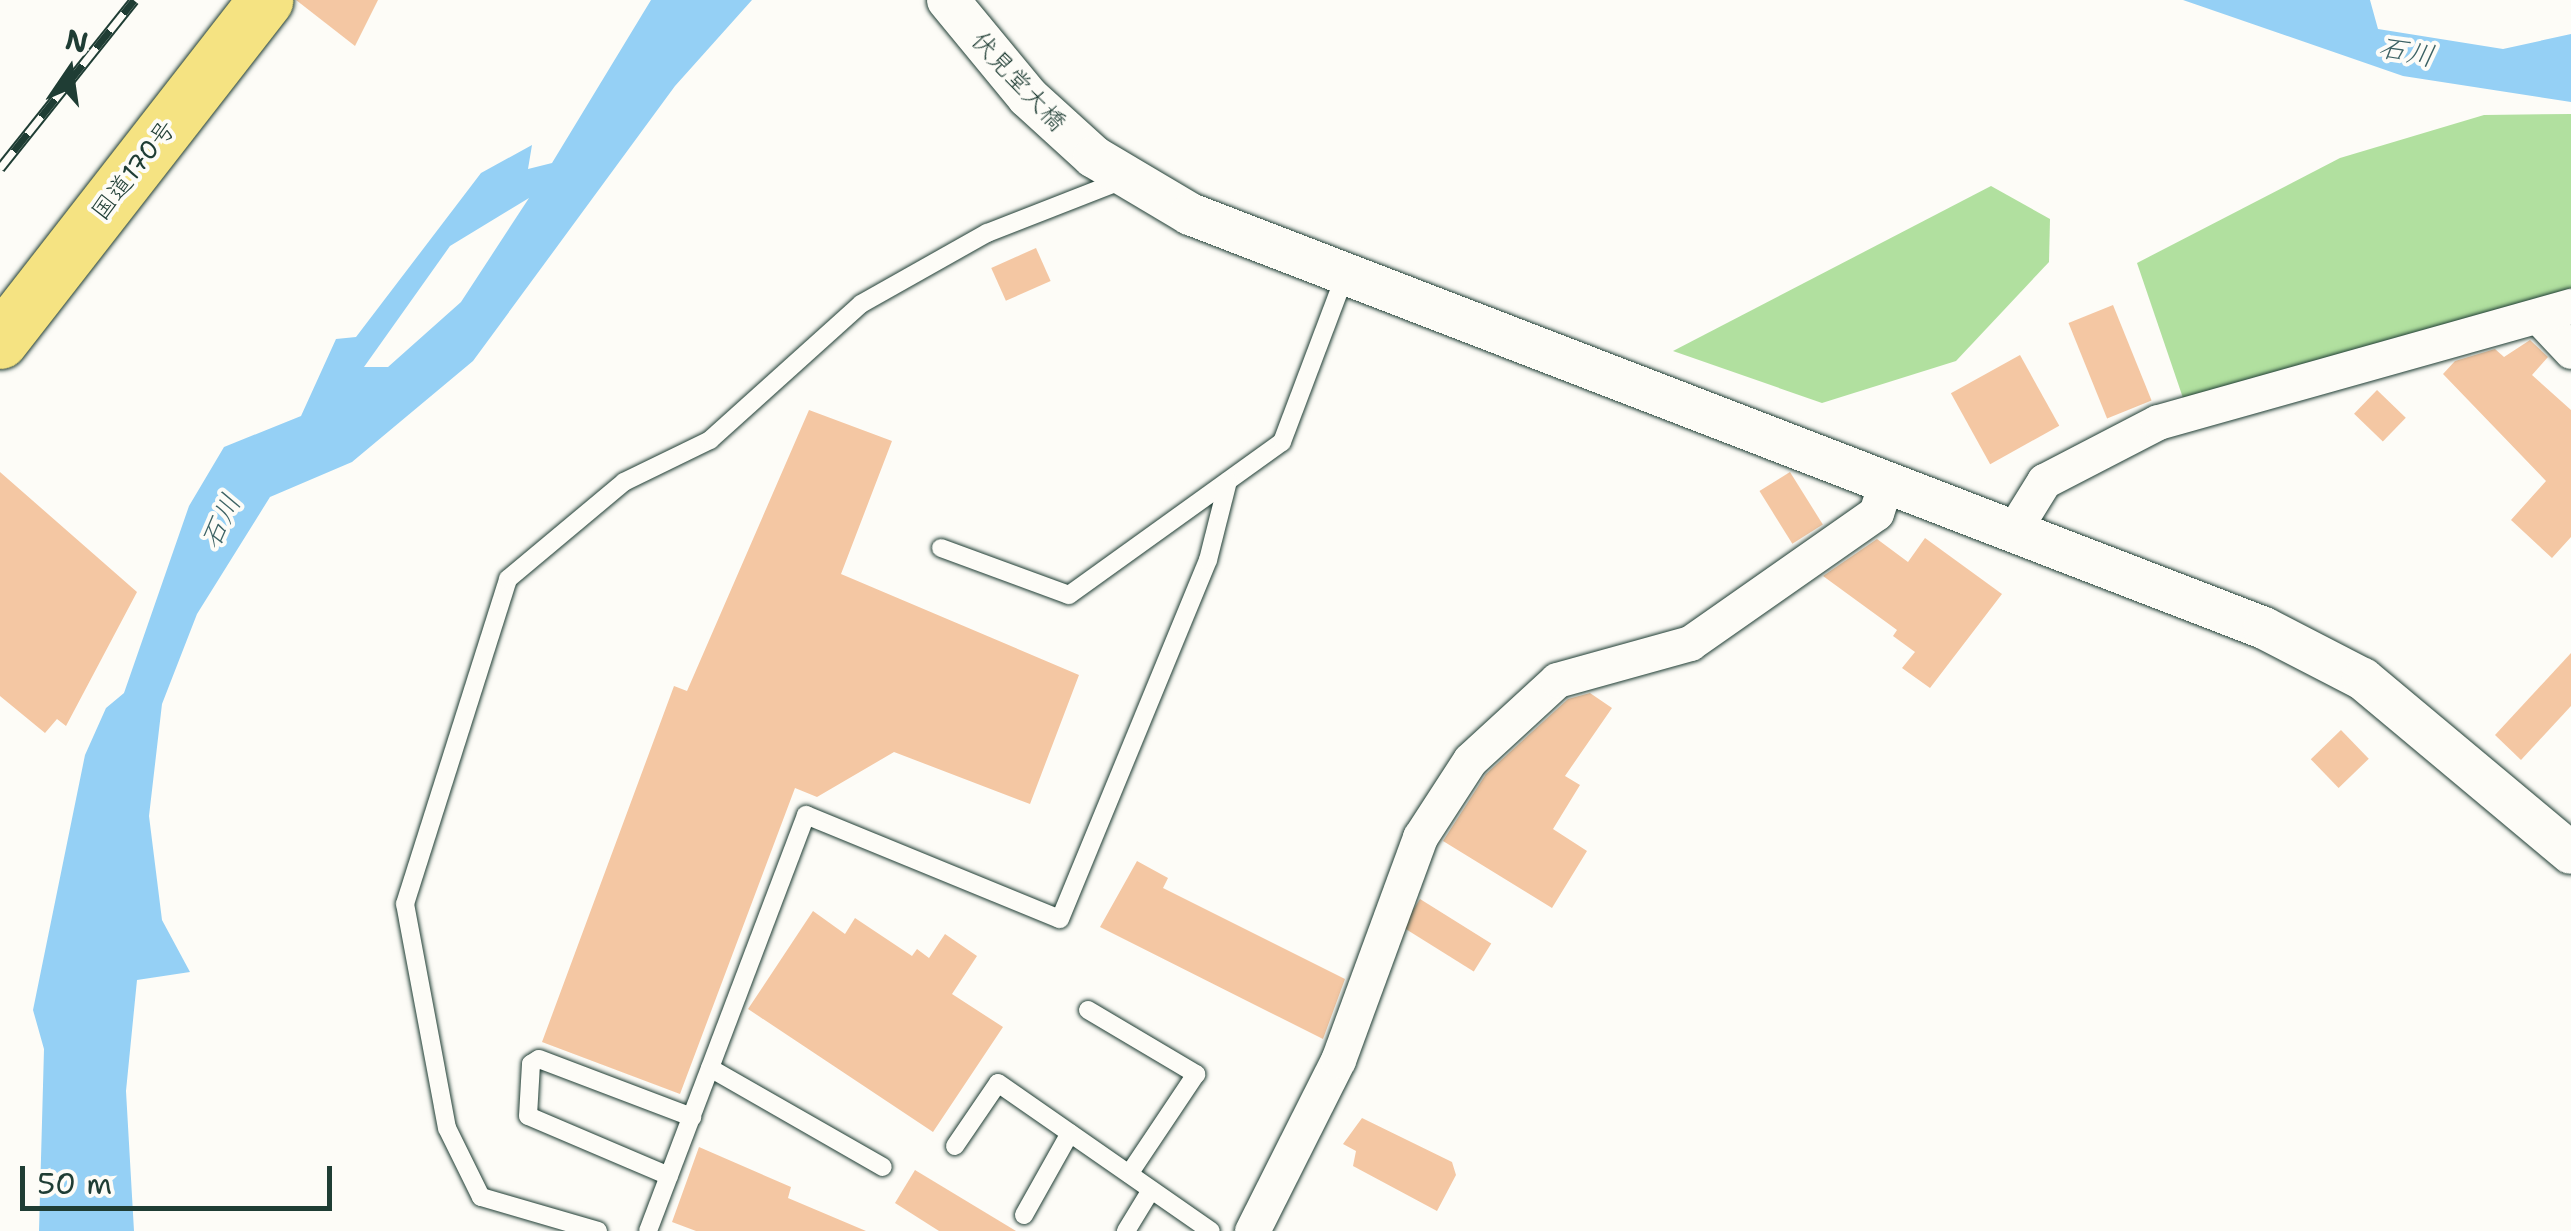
<!DOCTYPE html>
<html>
<head>
<meta charset="utf-8">
<style>
	body { margin:0 }
	#map { position:relative; width:2571px; height:1231px; overflow:hidden; background:#fdfcf7; font-family:"Shantell Sans","Klee One",sans-serif }
	div>[style] { position:absolute }
	.green>* { inset:0; background:#b1e09f }
	.water>* { inset:0; background:#95d0f5 }
	.building>* { inset:0; background:#f4c7a3; transform-origin:0 0 }
	.roads { filter:drop-shadow(0 0 2px #1f3d34) drop-shadow(0 0 2px #1f3d34) }
	.service>* { height:18px; margin:-9px; padding:0 9px; transform-origin:9px; border-radius:9px; background:#fdfcf7 }
	.minor>* { height:35px; margin:-17.5px; padding:0 17.5px; transform-origin:17.5px; border-radius:17.5px; background:#fdfcf7 }
	.tertiary>* { height:42px; margin:-21px; padding:0 21px; transform-origin:21px; border-radius:21px; background:#fdfcf7 }
	.trunk>* { height:55px; margin:-27.5px; padding:0 27.5px; transform-origin:27.5px; border-radius:27.5px; background:#f5e382 }
	.rail>* { height:11px; margin-top:-5.5px; transform-origin:0; background:repeating-linear-gradient(90deg,#fdfcf7 0 22px,#1f3d34 0 44px); box-sizing:border-box; border-block:2px solid #1f3d34 }
	span { translate:-50% -50%; white-space:nowrap; text-align:center; line-height:1.15; -webkit-text-stroke:8px #fdfcf7; paint-order:stroke }
	.street-label { font-size:25px; color:#1f3d34 }
	.water-label { font-size:28px; color:#3c6264; font-style:italic }
	.north { position:absolute; left:20px; top:20px; width:100px; height:100px; -webkit-text-stroke:8px #fdfcf7; paint-order:stroke; rotate:13deg; font-size:28px; font-weight:700; line-height:40px; text-align:center; color:#1f3d34 }
	.north::after { content:''; display:block; margin:auto; width:35px; height:45px; background:#1f3d34; clip-path:polygon(50% 0,100% 100%,50% 72%,0 100%) }
	.scale { position:absolute; left:20px; top:1166px; width:312px; height:45px; box-sizing:border-box; border:5px solid #1f3d34; border-top:0; padding-left:12px; font-size:30px; line-height:35px; white-space:nowrap; color:#1f3d34; -webkit-text-stroke:8px #fdfcf7; paint-order:stroke }
</style>
</head>
<body>
<div id="map">
	<div class="green">
		<div style="clip-path:polygon(2571px 114px,2571px 289px,2183px 398px,2137px 263px,2340px 158px,2484px 115px)"></div>
		<div style="clip-path:polygon(1991px 186px,2050px 219px,2049px 262px,1956px 361px,1822px 403px,1673px 351px)"></div>
	</div>
	<div class="water">
		<div style="clip-path:polygon(evenodd,651px 0,752px 0,675px 86px,473px 361px,352px 462px,270px 497px,197px 614px,162px 704px,149px 816px,162px 920px,190px 972px,137px 980px,126px 1091px,134px 1231px,39px 1231px,44px 1049px,33px 1010px,85px 755px,106px 708px,124px 693px,189px 506px,224px 447px,301px 416px,336px 339px,356px 337px,481px 173px,532px 145px,528px 169px,552px 163px,651px 0,529px 198px,461px 302px,388px 367px,364px 367px,450px 246px,529px 198px)"></div>
		<div style="clip-path:polygon(2183px 0,2370px 0,2378px 29px,2503px 49px,2571px 34px,2571px 102px,2403px 76px)"></div>
	</div>
	<div class="building">
		<div style="clip-path:polygon(296px 0,378px 0,355px 46px)"></div>
		<div style="left:1036px;top:248px;width:36px;height:49px;rotate:66deg"></div>
		<div style="left:2113px;top:305px;width:103px;height:48px;rotate:68deg"></div>
		<div style="clip-path:polygon(2530px 340px,2548px 357px,2532px 375px,2571px 410px,2571px 537px,2552px 558px,2511px 520px,2546px 481px,2443px 374px,2455px 361px,2495px 349px,2504px 357px)"></div>
		<div style="left:2020px;top:355px;width:81px;height:79px;rotate:61deg"></div>
		<div style="left:2377px;top:390px;width:40px;height:33px;rotate:44deg"></div>
		<div style="clip-path:polygon(809px 410px,892px 441px,841px 574px,1079px 675px,1030px 804px,894px 752px,817px 797px,795px 788px,680px 1094px,542px 1042px,674px 686px,687px 691px)"></div>
		<div style="clip-path:polygon(0 472px,137px 592px,66px 726px,57px 719px,45px 733px,0 696px)"></div>
		<div style="left:1790px;top:472px;width:62px;height:36px;rotate:58deg"></div>
		<div style="clip-path:polygon(1925px 538px,2002px 594px,1930px 688px,1902px 668px,1915px 652px,1893px 636px,1897px 630px,1823px 576px,1877px 539px,1908px 562px)"></div>
		<div style="clip-path:polygon(2571px 653px,2571px 706px,2521px 760px,2495px 735px)"></div>
		<div style="clip-path:polygon(1590px 693px,1612px 708px,1565px 776px,1580px 785px,1553px 829px,1587px 851px,1552px 908px,1443px 841px,1486px 774px,1568px 699px)"></div>
		<div style="left:2341px;top:730px;width:40px;height:42px;rotate:46deg"></div>
		<div style="clip-path:polygon(1137px 861px,1168px 878px,1163px 888px,1345px 979px,1323px 1039px,1100px 927px)"></div>
		<div style="left:1420px;top:899px;width:84px;height:33px;rotate:32deg"></div>
		<div style="clip-path:polygon(813px 911px,845px 934px,855px 918px,912px 956px,917px 949px,929px 958px,945px 934px,977px 956px,952px 994px,1003px 1027px,933px 1132px,748px 1009px)"></div>
		<div style="clip-path:polygon(1362px 1118px,1452px 1162px,1456px 1175px,1437px 1211px,1353px 1166px,1356px 1151px,1343px 1144px)"></div>
		<div style="clip-path:polygon(699px 1147px,791px 1187px,788px 1198px,866px 1231px,696px 1231px,672px 1222px)"></div>
		<div style="clip-path:polygon(915px 1170px,1016px 1231px,939px 1231px,895px 1203px)"></div>
	</div>
	<div class="roads">
		<div class="service">
			<div style="left:941px;top:548px;width:136px;rotate:20.2deg"></div>
			<div style="left:1069px;top:595px;width:262px;rotate:-35.7deg"></div>
			<div style="left:1282px;top:442px;width:175px;rotate:-69.3deg"></div>
			<div style="left:1088px;top:1010px;width:126px;rotate:30.7deg"></div>
			<div style="left:1196px;top:1074px;width:120px;rotate:123.8deg"></div>
			<div style="left:710px;top:1068px;width:199px;rotate:29.8deg"></div>
			<div style="left:955px;top:1146px;width:76px;rotate:-55.7deg"></div>
			<div style="left:998px;top:1083px;width:259px;rotate:34.8deg"></div>
			<div style="left:669px;top:1176px;width:153px;rotate:-156.9deg"></div>
			<div style="left:528px;top:1116px;width:52px;rotate:-86.7deg"></div>
			<div style="left:531px;top:1064px;width:9px;rotate:-32deg"></div>
			<div style="left:539px;top:1059px;width:164px;rotate:20.8deg"></div>
			<div style="left:1024px;top:1215px;width:94px;rotate:-60.7deg"></div>
			<div style="left:598px;top:1231px;width:122px;rotate:-163.8deg"></div>
			<div style="left:481px;top:1197px;width:77px;rotate:-116.2deg"></div>
			<div style="left:447px;top:1128px;width:228px;rotate:-100.6deg"></div>
			<div style="left:405px;top:904px;width:341px;rotate:-72.4deg"></div>
			<div style="left:508px;top:579px;width:151px;rotate:-39.9deg"></div>
			<div style="left:624px;top:482px;width:96px;rotate:-26deg"></div>
			<div style="left:710px;top:440px;width:203px;rotate:-42deg"></div>
			<div style="left:861px;top:304px;width:145px;rotate:-29.4deg"></div>
			<div style="left:987px;top:233px;width:146px;rotate:-21.3deg"></div>
			<div style="left:648px;top:1231px;width:445px;rotate:-69.2deg"></div>
			<div style="left:806px;top:815px;width:274px;rotate:22.3deg"></div>
			<div style="left:1060px;top:919px;width:388px;rotate:-67.6deg"></div>
			<div style="left:1208px;top:560px;width:81px;rotate:-75.8deg"></div>
			<div style="left:1126px;top:1231px;width:48px;rotate:-58.6deg"></div>
		</div>
		<div class="minor">
			<div style="left:2541px;top:319px;width:44px;rotate:46.8deg"></div>
			<div style="left:2013px;top:531px;width:59px;rotate:-58.2deg"></div>
			<div style="left:2044px;top:481px;width:128px;rotate:-27.4deg"></div>
			<div style="left:2158px;top:422px;width:429px;rotate:-15.7deg"></div>
			<div style="left:1252px;top:1231px;width:191px;rotate:-63.3deg"></div>
			<div style="left:1338px;top:1060px;width:238px;rotate:-69.8deg"></div>
			<div style="left:1420px;top:837px;width:92px;rotate:-57deg"></div>
			<div style="left:1470px;top:760px;width:118px;rotate:-42.6deg"></div>
			<div style="left:1557px;top:680px;width:138px;rotate:-15.5deg"></div>
			<div style="left:1690px;top:643px;width:227px;rotate:-35deg"></div>
			<div style="left:1876px;top:513px;width:32px;rotate:-72deg"></div>
		</div>
		<div class="tertiary">
			<div style="left:948px;top:0;width:126px;rotate:50.5deg"></div>
			<div style="left:1028px;top:97px;width:89px;rotate:42.3deg"></div>
			<div style="left:1094px;top:157px;width:112px;rotate:30.7deg"></div>
			<div style="left:1190px;top:214px;width:1151px;rotate:21.08deg"></div>
			<div style="left:2264px;top:628px;width:111px;rotate:27.3deg"></div>
			<div style="left:2363px;top:679px;width:271px;rotate:39.9deg"></div>
		</div>
		<div class="trunk">
			<div style="left:0;top:341px;width:432px;rotate:-52.1deg"></div>
		</div>
	</div>
	<div class="rail">
		<div style="left:0;top:168px;width:215px;rotate:-51.4deg"></div>
	</div>
	<div class="street-label">
		<span style="left:1019px;top:81px;rotate:47deg">伏見堂大橋</span>
		<span style="left:133px;top:170px;rotate:-52deg">国道170号</span>
	</div>
	<div class="water-label">
		<span style="left:2407px;top:51px;rotate:11deg">石川</span>
		<span style="left:220px;top:521px;rotate:-64deg">石川</span>
	</div>
	<div class="north">N</div>
	<div class="scale">50 m</div>
</div>
</body>
</html>
